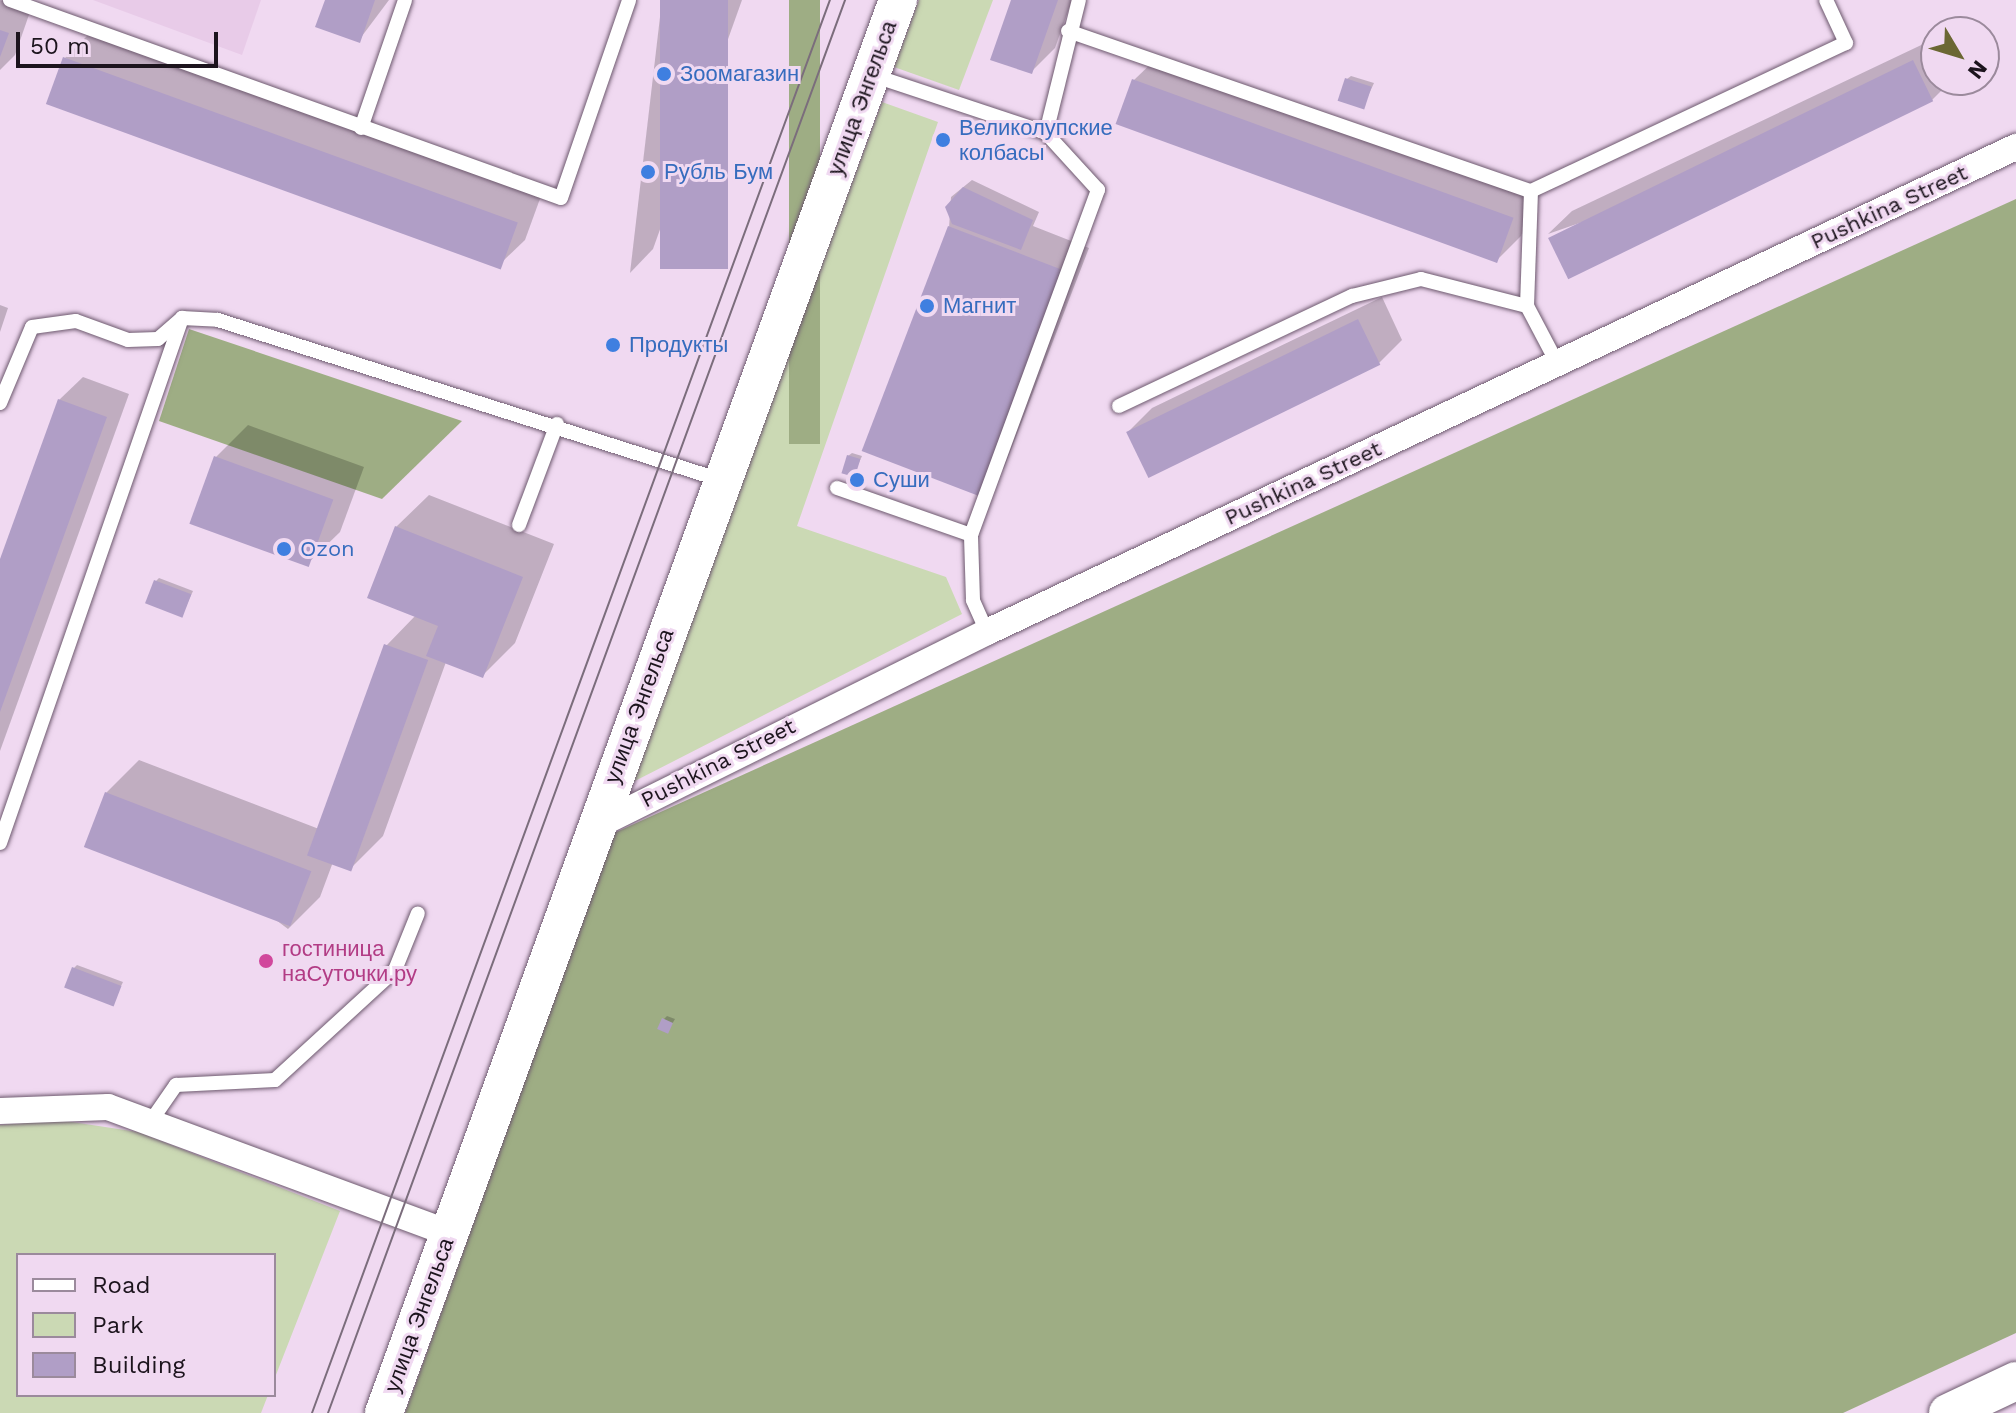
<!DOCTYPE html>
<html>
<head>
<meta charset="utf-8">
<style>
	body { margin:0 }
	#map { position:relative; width:2016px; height:1413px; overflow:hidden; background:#f0d9f1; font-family:"Work Sans",sans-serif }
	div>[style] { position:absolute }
	.built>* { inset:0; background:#e8cbe8 }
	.green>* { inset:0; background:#cbd9b4 }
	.forest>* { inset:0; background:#9ead84; transform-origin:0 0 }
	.shadow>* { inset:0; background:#0003 }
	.building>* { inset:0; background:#b09ec6; transform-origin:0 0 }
	.roads { filter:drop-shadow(0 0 2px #6d596e) drop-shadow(0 0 2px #6d596e) }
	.lane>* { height:14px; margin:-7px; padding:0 7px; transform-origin:7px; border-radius:7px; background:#fff }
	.street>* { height:26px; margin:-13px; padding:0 13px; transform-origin:13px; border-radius:13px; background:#fff }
	.secondary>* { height:38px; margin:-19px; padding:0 19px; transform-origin:19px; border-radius:19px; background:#fff }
	.tram>* { height:2px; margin:-1px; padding:0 1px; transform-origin:1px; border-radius:1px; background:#7b6d7c }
	.dots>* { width:22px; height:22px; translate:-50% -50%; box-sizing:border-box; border:4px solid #f0d9f1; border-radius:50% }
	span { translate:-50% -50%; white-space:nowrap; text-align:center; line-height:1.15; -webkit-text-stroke:6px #f0d9f1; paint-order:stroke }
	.shop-label { font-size:22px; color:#366cbe }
	.left { translate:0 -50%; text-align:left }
	.street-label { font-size:22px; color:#1c141d }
	.hotel-label { font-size:22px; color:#b23c85 }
	.legend { position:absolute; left:16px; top:1253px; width:260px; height:144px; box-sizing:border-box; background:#f0d9f1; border:2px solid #9b8a9c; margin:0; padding:10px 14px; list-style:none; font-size:24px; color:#1c141d }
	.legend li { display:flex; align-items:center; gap:16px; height:40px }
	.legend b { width:40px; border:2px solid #9b8a9c }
	.north { position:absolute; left:1920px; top:16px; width:80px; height:80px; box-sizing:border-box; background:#f0d9f1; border:2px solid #9b8a9c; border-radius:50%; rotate:128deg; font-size:22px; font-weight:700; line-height:32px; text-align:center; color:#1c141d }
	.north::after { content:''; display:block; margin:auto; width:28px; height:36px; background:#6b6733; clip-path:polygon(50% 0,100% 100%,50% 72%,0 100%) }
	.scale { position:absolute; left:16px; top:32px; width:202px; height:36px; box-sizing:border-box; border:4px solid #1c141d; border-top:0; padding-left:10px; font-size:24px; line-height:28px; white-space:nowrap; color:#1c141d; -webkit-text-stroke:6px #f0d9f1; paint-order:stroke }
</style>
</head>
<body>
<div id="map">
	<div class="built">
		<div style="clip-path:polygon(93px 0,261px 0,242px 55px)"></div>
	</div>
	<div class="green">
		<div style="clip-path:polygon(919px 0,993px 0,959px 90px,894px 67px)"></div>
		<div style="clip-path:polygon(882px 102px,938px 122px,797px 526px,946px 577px,962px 614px,629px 784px)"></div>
		<div style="clip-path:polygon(59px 1120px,138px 1132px,340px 1211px,274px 1380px,274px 1255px,18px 1255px,18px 1395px,268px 1395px,261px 1413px,0 1413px,0 1125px)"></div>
	</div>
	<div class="forest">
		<div style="left:789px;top:0;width:31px;height:444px"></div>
		<div style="clip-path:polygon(2016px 199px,2016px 1333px,1843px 1413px,405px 1413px,614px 833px)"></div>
		<div style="clip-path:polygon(189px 329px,462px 421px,382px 499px,159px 421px)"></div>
	</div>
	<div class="shadow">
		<div style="clip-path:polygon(0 0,31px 9px,15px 55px,0 70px)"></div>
		<div style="clip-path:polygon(327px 0,389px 0,359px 40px)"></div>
		<div style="clip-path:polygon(662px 0,742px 0,653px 249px,630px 273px)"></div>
		<div style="clip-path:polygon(1013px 0,1072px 0,1055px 48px,1031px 72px)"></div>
		<div style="clip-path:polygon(88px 35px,541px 196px,525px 240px,501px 263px,65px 58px)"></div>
		<div style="clip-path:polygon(1936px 38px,1936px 80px,1952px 80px,1932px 100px,1548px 234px,1572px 211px)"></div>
		<div style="clip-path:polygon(1158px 57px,1537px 193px,1521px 236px,1497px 260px,1134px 80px)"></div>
		<div style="clip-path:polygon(1351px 76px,1374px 83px,1363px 107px,1347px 79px)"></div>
		<div style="clip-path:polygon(972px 180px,1039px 212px,1033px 226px,1089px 248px,1004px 468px,981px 492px,949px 228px,951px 197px)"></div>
		<div style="clip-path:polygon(1382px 297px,1402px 340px,1379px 363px,1128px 432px,1152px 408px)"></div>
		<div style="clip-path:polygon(0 305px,8px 308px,0 332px)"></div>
		<div style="clip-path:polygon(83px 377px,129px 394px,0 751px,0 565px,59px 400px)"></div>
		<div style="clip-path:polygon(248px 425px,364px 467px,340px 532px,307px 564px,216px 457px)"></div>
		<div style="clip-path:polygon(852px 453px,862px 456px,853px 476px,848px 456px)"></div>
		<div style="clip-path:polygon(429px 495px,554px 544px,515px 643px,482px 676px,446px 662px,383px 836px,351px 868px,333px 862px,320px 897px,288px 929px,106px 793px,139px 760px,319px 829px,386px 646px,416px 615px,396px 527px)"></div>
		<div style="clip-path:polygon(159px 578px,193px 591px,182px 615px,156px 581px)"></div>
		<div style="clip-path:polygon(77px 965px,123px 982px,112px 1005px,74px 968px)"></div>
		<div style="clip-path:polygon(667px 1016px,675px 1019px,668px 1031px,664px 1019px)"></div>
	</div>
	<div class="building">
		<div style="clip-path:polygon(325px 0,375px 0,360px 43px,315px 27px)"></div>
		<div style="left:660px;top:0;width:68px;height:269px"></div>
		<div style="clip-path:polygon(1011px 0,1058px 0,1032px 74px,990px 60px)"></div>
		<div style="clip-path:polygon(0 30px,9px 33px,0 57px)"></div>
		<div style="left:63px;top:57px;width:484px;height:50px;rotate:20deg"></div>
		<div style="left:1913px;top:60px;width:46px;height:406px;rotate:64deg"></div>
		<div style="left:1345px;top:78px;width:28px;height:24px;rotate:18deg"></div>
		<div style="left:1132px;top:79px;width:406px;height:48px;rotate:20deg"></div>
		<div style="clip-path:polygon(963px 187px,1033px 220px,1021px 250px,952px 224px,945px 207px)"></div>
		<div style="left:948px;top:226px;width:127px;height:241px;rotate:21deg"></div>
		<div style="left:1358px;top:319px;width:51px;height:258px;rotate:64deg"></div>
		<div style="clip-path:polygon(58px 399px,107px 417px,0 712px,0 559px)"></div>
		<div style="left:847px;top:455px;width:14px;height:19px;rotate:17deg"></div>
		<div style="left:214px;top:456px;width:127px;height:72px;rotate:20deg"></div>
		<div style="clip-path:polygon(395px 526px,523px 577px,483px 678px,426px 656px,438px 626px,367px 598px)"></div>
		<div style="left:154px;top:580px;width:40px;height:25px;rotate:21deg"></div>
		<div style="left:384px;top:644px;width:47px;height:225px;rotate:20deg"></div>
		<div style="left:105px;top:792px;width:221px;height:59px;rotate:21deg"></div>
		<div style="left:72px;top:967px;width:53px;height:22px;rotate:21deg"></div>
		<div style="left:662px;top:1018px;width:12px;height:12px;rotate:24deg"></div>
	</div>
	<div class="roads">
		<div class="lane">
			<div style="left:10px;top:0;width:585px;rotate:19.77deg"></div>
			<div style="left:561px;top:198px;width:209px;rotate:-71deg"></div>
			<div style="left:1068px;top:31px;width:490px;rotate:19.1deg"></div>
			<div style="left:1531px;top:191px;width:348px;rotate:-25.2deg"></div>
			<div style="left:1846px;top:43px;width:47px;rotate:-114.9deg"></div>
			<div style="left:872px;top:75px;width:183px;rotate:18.4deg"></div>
			<div style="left:361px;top:128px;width:135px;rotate:-71deg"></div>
			<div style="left:1527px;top:306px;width:115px;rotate:-88deg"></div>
			<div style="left:0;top:403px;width:82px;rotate:-67.2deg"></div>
			<div style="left:32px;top:327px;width:44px;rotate:-7.8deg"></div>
			<div style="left:76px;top:321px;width:55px;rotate:20.1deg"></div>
			<div style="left:128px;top:340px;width:30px;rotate:-2deg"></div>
			<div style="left:158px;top:339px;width:32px;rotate:-41deg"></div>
			<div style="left:182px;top:318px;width:36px;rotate:3deg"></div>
			<div style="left:218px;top:320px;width:528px;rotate:17.65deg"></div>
			<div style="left:1119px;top:406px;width:258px;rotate:-25.3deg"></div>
			<div style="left:1352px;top:296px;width:71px;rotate:-13.8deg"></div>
			<div style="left:1421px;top:279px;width:109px;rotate:14.3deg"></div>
			<div style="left:1527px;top:306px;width:64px;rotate:62.2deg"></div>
			<div style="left:837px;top:488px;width:142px;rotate:19.3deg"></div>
			<div style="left:519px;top:525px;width:108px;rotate:-69.4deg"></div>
			<div style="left:987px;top:632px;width:35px;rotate:-114deg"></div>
			<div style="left:973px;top:600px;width:65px;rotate:-91.8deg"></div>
			<div style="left:971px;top:535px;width:368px;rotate:-69.8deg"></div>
			<div style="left:1098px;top:190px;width:77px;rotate:-132.4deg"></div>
			<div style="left:1046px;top:133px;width:137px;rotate:-76.1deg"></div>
			<div style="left:0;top:843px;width:556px;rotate:-70.88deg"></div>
			<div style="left:151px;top:1121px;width:44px;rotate:-55.2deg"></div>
			<div style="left:176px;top:1085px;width:99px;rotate:-2.9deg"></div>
			<div style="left:275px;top:1080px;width:163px;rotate:-42.5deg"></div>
			<div style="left:395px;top:970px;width:61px;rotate:-68deg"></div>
		</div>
		<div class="street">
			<div style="left:594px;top:827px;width:439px;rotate:-26.4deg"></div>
			<div style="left:987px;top:632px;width:1138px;rotate:-25.24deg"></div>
			<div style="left:0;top:1111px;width:108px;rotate:-2.1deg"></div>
			<div style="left:108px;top:1107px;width:364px;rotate:20.3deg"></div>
		</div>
		<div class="secondary">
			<div style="left:384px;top:1413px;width:1504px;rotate:-70.01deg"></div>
			<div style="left:1948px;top:1413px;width:75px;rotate:-25.2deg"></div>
		</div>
	</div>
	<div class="tram">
		<div style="left:312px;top:1413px;width:1505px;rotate:-69.87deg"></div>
		<div style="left:328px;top:1413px;width:1505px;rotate:-69.9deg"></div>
	</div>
	<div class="dots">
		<div style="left:664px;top:74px;background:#3f7fe0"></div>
		<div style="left:943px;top:140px;background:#3f7fe0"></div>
		<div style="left:648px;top:172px;background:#3f7fe0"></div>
		<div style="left:927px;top:306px;background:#3f7fe0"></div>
		<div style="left:613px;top:345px;background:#3f7fe0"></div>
		<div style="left:857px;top:480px;background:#3f7fe0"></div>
		<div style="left:284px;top:549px;background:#3f7fe0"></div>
		<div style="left:266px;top:961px;background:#d1479c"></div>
	</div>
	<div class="shop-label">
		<span class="left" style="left:680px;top:74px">Зоомагазин</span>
		<span class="left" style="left:959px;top:140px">Великолупские<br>колбасы</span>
		<span class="left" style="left:664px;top:172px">Рубль Бум</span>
		<span class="left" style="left:943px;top:306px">Магнит</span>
		<span class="left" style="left:629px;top:345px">Продукты</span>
		<span class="left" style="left:873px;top:480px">Суши</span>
		<span class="left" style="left:300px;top:549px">Ozon</span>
	</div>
	<div class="street-label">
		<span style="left:862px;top:98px;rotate:-70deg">улица Энгельса</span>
		<span style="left:1889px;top:207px;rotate:-25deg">Pushkina Street</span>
		<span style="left:1303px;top:483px;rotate:-25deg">Pushkina Street</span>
		<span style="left:639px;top:706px;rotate:-70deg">улица Энгельса</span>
		<span style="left:718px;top:763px;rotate:-27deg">Pushkina Street</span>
		<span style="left:419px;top:1315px;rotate:-70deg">улица Энгельса</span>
	</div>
	<div class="hotel-label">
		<span class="left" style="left:282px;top:961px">гостиница<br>наСуточки.ру</span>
	</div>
	<ul class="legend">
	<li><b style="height:10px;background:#fff"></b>Road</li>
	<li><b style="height:22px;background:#cbd9b4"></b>Park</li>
	<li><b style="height:22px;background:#b09ec6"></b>Building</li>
	</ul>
	<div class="north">N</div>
	<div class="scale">50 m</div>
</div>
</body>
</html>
